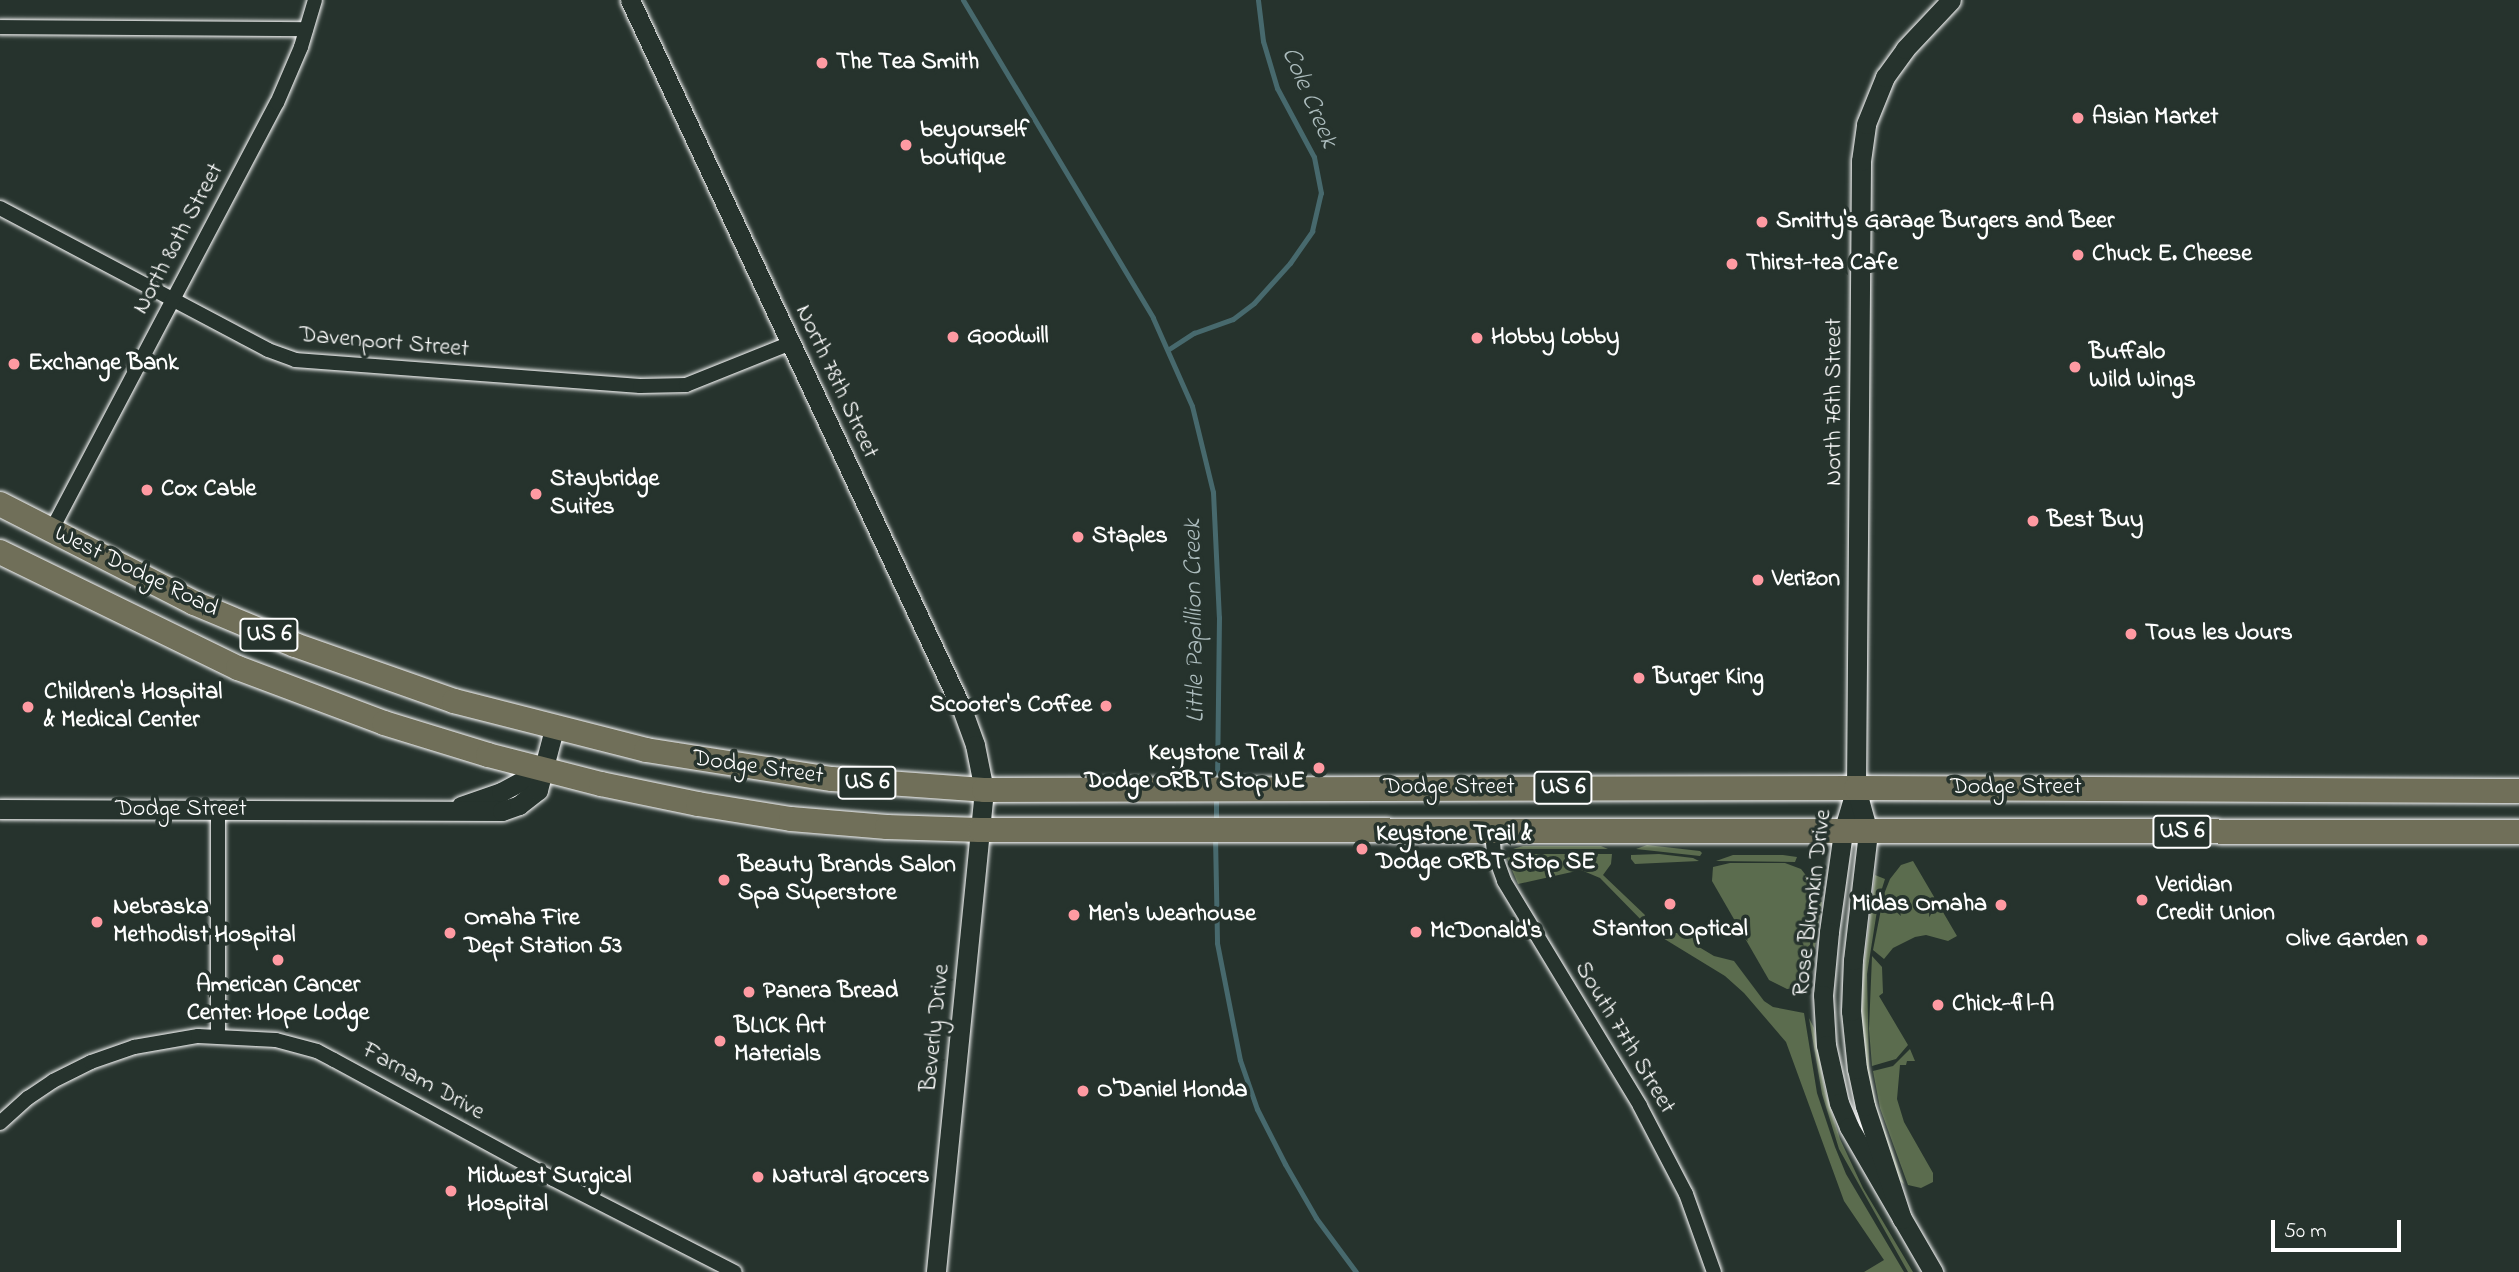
<!DOCTYPE html>
<html>
<head>
<meta charset="utf-8">
<style>
	body { margin:0 }
	#map { position:relative; width:2519px; height:1272px; overflow:hidden; background:#26332d; font-family:"Indie Flower",sans-serif }
	div>[style] { position:absolute }
	.green>* { inset:0; background:#5b6c4e }
	.stream>* { height:5px; margin:-2.5px; padding:0 2.5px; transform-origin:2.5px; border-radius:2.5px; background:#47696d }
	.roads { filter:drop-shadow(0 0 2px #fff) drop-shadow(0 0 2px #fff) }
	.street>* { height:14px; margin:-7px; padding:0 7px; transform-origin:7px; border-radius:7px; background:#26332d }
	.secondary>* { height:19px; margin:-9.5px; padding:0 9.5px; transform-origin:9.5px; border-radius:9.5px; background:#26332d }
	.highway>* { height:24px; margin:-12px; padding:0 12px; transform-origin:12px; border-radius:12px; background:#706f59 }
	.dots>* { width:19px; height:19px; translate:-50% -50%; box-sizing:border-box; border:4px solid #26332d; border-radius:50% }
	span { translate:-50% -50%; white-space:nowrap; text-align:center; line-height:1.15; -webkit-text-stroke:7px #26332d; paint-order:stroke }
	.shield-label span { padding:2px 5px; background:#26332d; border:2px solid; border-radius:5px; -webkit-text-stroke-width:0 }
	.shield-label { font-size:23px; color:#fff; font-weight:700 }
	.poi-label { font-size:24px; color:#fff; font-weight:700 }
	.left { translate:0 -50%; text-align:left }
	.right { translate:-100% -50%; text-align:right }
	.street-label { font-size:24px; color:#fff }
	.water-label { font-size:26px; color:#acbcbd; font-style:italic }
	.scale { position:absolute; left:2271px; top:1220px; width:130px; height:32px; box-sizing:border-box; border:4px solid #fff; border-top:0; padding-left:9px; font-size:21px; line-height:24px; white-space:nowrap; color:#fff; -webkit-text-stroke:5px #26332d; paint-order:stroke }
</style>
</head>
<body>
<div id="map">
	<div class="green">
		<div style="clip-path:polygon(1647px 845px,1700px 851px,1702px 853px,1700px 856px,1636px 849px)"></div>
		<div style="clip-path:polygon(1523px 846px,1601px 846px,1608px 849px,1513px 849px)"></div>
		<div style="clip-path:polygon(1518px 854px,1612px 854px,1611px 864px,1603px 875px,1645px 915px,1644px 917px,1663px 933px,1678px 933px,1688px 926px,1699px 947px,1714px 956px,1734px 961px,1764px 1001px,1773px 1007px,1804px 1013px,1817px 1093px,1835px 1147px,1846px 1174px,1904px 1272px,1864px 1272px,1884px 1260px,1844px 1201px,1786px 1042px,1744px 993px,1725px 976px,1653px 932px,1600px 878px,1581px 870px,1518px 884px,1507px 858px)"></div>
		<div style="clip-path:polygon(1659px 854px,1693px 858px,1699px 861px,1635px 864px,1631px 859px,1631px 855px)"></div>
		<div style="clip-path:polygon(1733px 855px,1783px 855px,1797px 857px,1795px 862px,1716px 861px)"></div>
		<div style="clip-path:polygon(1913px 861px,1957px 936px,1948px 941px,1926px 935px,1915px 937px,1893px 948px,1884px 959px,1873px 950px,1884px 894px,1890px 879px,1901px 865px)"></div>
		<div style="clip-path:polygon(1730px 863px,1785px 863px,1801px 869px,1812px 883px,1814px 897px,1807px 983px,1801px 988px,1787px 989px,1769px 980px,1712px 881px,1713px 867px)"></div>
		<div style="clip-path:polygon(1875px 875px,1885px 879px,1879px 898px,1867px 974px,1869px 1067px,1876px 1105px,1904px 1184px,1898px 1179px,1875px 1119px,1861px 1041px,1863px 973px)"></div>
		<div style="clip-path:polygon(1818px 902px,1822px 902px,1810px 979px,1809px 977px)"></div>
		<div style="clip-path:polygon(1872px 956px,1882px 967px,1883px 993px,1879px 996px,1908px 1045px,1896px 1059px,1872px 1066px,1869px 1029px)"></div>
		<div style="clip-path:polygon(1809px 1018px,1814px 1028px,1825px 1090px,1840px 1139px,1863px 1188px,1913px 1272px,1908px 1272px,1839px 1149px,1822px 1094px)"></div>
		<div style="clip-path:polygon(1910px 1049px,1915px 1061px,1907px 1061px,1906px 1065px,1900px 1065px,1897px 1099px,1904px 1122px,1933px 1173px,1933px 1182px,1921px 1188px,1908px 1185px,1880px 1108px,1873px 1071px,1893px 1066px)"></div>
	</div>
	<div class="stream">
		<div style="left:963px;top:0;width:370px;rotate:59.1deg"></div>
		<div style="left:1153px;top:318px;width:96px;rotate:66.1deg"></div>
		<div style="left:1192px;top:406px;width:89px;rotate:76.3deg"></div>
		<div style="left:1213px;top:492px;width:125px;rotate:87.3deg"></div>
		<div style="left:1219px;top:617px;width:167px;rotate:90.7deg"></div>
		<div style="left:1169px;top:349px;width:30px;rotate:-33deg"></div>
		<div style="left:1194px;top:333px;width:41px;rotate:-19.7deg"></div>
		<div style="left:1233px;top:319px;width:26px;rotate:-37deg"></div>
		<div style="left:1254px;top:303px;width:54px;rotate:-48deg"></div>
		<div style="left:1290px;top:263px;width:39px;rotate:-55deg"></div>
		<div style="left:1312px;top:231px;width:39px;rotate:-77deg"></div>
		<div style="left:1321px;top:193px;width:37px;rotate:-101deg"></div>
		<div style="left:1314px;top:157px;width:78px;rotate:-118.2deg"></div>
		<div style="left:1277px;top:88px;width:49px;rotate:-106.6deg"></div>
		<div style="left:1263px;top:41px;width:41px;rotate:-97deg"></div>
		<div style="left:1216px;top:823px;width:26px;rotate:-90deg"></div>
		<div style="left:1215px;top:836px;width:107px;rotate:88.9deg"></div>
		<div style="left:1217px;top:943px;width:119px;rotate:78.9deg"></div>
		<div style="left:1240px;top:1060px;width:52px;rotate:70.9deg"></div>
		<div style="left:1257px;top:1109px;width:62px;rotate:63deg"></div>
		<div style="left:1285px;top:1164px;width:62px;rotate:60.1deg"></div>
		<div style="left:1316px;top:1218px;width:67px;rotate:53.5deg"></div>
	</div>
	<div class="roads">
		<div class="street">
			<div style="left:0;top:27px;width:306px;rotate:0.4deg"></div>
			<div style="left:0;top:208px;width:303px;rotate:27.9deg"></div>
			<div style="left:268px;top:350px;width:29px;rotate:20deg"></div>
			<div style="left:295px;top:360px;width:346px;rotate:4.3deg"></div>
			<div style="left:640px;top:386px;width:46px;rotate:-1.2deg"></div>
			<div style="left:686px;top:385px;width:113px;rotate:-21.8deg"></div>
			<div style="left:51px;top:531px;width:484px;rotate:-62.2deg"></div>
			<div style="left:277px;top:103px;width:61px;rotate:-66.8deg"></div>
			<div style="left:301px;top:47px;width:49px;rotate:-73.4deg"></div>
			<div style="left:218px;top:810px;width:225px;rotate:90deg"></div>
			<div style="left:1492px;top:831px;width:22px;rotate:85deg"></div>
			<div style="left:1494px;top:853px;width:30px;rotate:70deg"></div>
			<div style="left:1504px;top:881px;width:263px;rotate:58.8deg"></div>
			<div style="left:1640px;top:1106px;width:99px;rotate:62.4deg"></div>
			<div style="left:1686px;top:1194px;width:83px;rotate:70.3deg"></div>
			<div style="left:0;top:1123px;width:38px;rotate:-42deg"></div>
			<div style="left:28px;top:1098px;width:30px;rotate:-34deg"></div>
			<div style="left:53px;top:1081px;width:42px;rotate:-26.6deg"></div>
			<div style="left:91px;top:1062px;width:46px;rotate:-19.2deg"></div>
			<div style="left:134px;top:1047px;width:65px;rotate:-9.8deg"></div>
			<div style="left:198px;top:1036px;width:78px;rotate:2.9deg"></div>
			<div style="left:276px;top:1040px;width:42px;rotate:15deg"></div>
			<div style="left:317px;top:1051px;width:19px;rotate:28deg"></div>
			<div style="left:334px;top:1060px;width:249px;rotate:28.5deg"></div>
			<div style="left:553px;top:1179px;width:204px;rotate:27.1deg"></div>
		</div>
		<div class="secondary">
			<div style="left:630px;top:0;width:783px;rotate:64.91deg"></div>
			<div style="left:962px;top:709px;width:38px;rotate:70deg"></div>
			<div style="left:975px;top:745px;width:46px;rotate:78.7deg"></div>
			<div style="left:984px;top:790px;width:484px;rotate:95.7deg"></div>
			<div style="left:1856px;top:788px;width:46px;rotate:106.5deg"></div>
			<div style="left:1843px;top:832px;width:101px;rotate:98deg"></div>
			<div style="left:1829px;top:932px;width:63px;rotate:95.4deg"></div>
			<div style="left:1823px;top:995px;width:50px;rotate:86.6deg"></div>
			<div style="left:1826px;top:1045px;width:59px;rotate:77.4deg"></div>
			<div style="left:1839px;top:1103px;width:26px;rotate:67deg"></div>
			<div style="left:1849px;top:1127px;width:168px;rotate:59.9deg"></div>
			<div style="left:461px;top:806px;width:42px;rotate:-19.3deg"></div>
			<div style="left:501px;top:792px;width:47px;rotate:-28.2deg"></div>
			<div style="left:0;top:809px;width:502px;rotate:0.23deg"></div>
			<div style="left:502px;top:811px;width:18px;rotate:-19deg"></div>
			<div style="left:519px;top:805px;width:24px;rotate:-38deg"></div>
			<div style="left:538px;top:790px;width:63px;rotate:-75.3deg"></div>
			<div style="left:1902px;top:1219px;width:119px;rotate:-108.1deg"></div>
			<div style="left:1865px;top:1106px;width:38px;rotate:-102deg"></div>
			<div style="left:1857px;top:1069px;width:58px;rotate:-95.9deg"></div>
			<div style="left:1851px;top:1011px;width:51px;rotate:-87.8deg"></div>
			<div style="left:1853px;top:960px;width:129px;rotate:-83.3deg"></div>
			<div style="left:1868px;top:832px;width:46px;rotate:-105.3deg"></div>
			<div style="left:1856px;top:788px;width:627px;rotate:-89.54deg"></div>
			<div style="left:1861px;top:161px;width:37px;rotate:-82deg"></div>
			<div style="left:1866px;top:124px;width:51px;rotate:-68deg"></div>
			<div style="left:1885px;top:77px;width:34px;rotate:-54deg"></div>
			<div style="left:1905px;top:49px;width:67px;rotate:-46.8deg"></div>
		</div>
		<div class="highway">
			<div style="left:0;top:504px;width:218px;rotate:27deg"></div>
			<div style="left:194px;top:603px;width:109px;rotate:22.6deg"></div>
			<div style="left:295px;top:645px;width:169px;rotate:19.4deg"></div>
			<div style="left:454px;top:701px;width:198px;rotate:14.3deg"></div>
			<div style="left:646px;top:750px;width:188px;rotate:8.9deg"></div>
			<div style="left:832px;top:779px;width:152px;rotate:4.1deg"></div>
			<div style="left:984px;top:790px;width:872px;rotate:-0.13deg"></div>
			<div style="left:1856px;top:788px;width:663px;rotate:0.26deg"></div>
			<div style="left:0;top:552px;width:265px;rotate:26deg"></div>
			<div style="left:238px;top:668px;width:156px;rotate:20.6deg"></div>
			<div style="left:384px;top:723px;width:109px;rotate:17.1deg"></div>
			<div style="left:488px;top:755px;width:117px;rotate:14.4deg"></div>
			<div style="left:601px;top:784px;width:99px;rotate:11.7deg"></div>
			<div style="left:698px;top:804px;width:94px;rotate:9.2deg"></div>
			<div style="left:791px;top:819px;width:96px;rotate:4.8deg"></div>
			<div style="left:887px;top:827px;width:93px;rotate:1.8deg"></div>
			<div style="left:980px;top:830px;width:1539px;rotate:0.07deg"></div>
		</div>
	</div>
	<div class="dots">
		<div style="left:822px;top:63px;background:#ff9aa2"></div>
		<div style="left:2078px;top:118px;background:#ff9aa2"></div>
		<div style="left:906px;top:145px;background:#ff9aa2"></div>
		<div style="left:1762px;top:222px;background:#ff9aa2"></div>
		<div style="left:2078px;top:255px;background:#ff9aa2"></div>
		<div style="left:1732px;top:264px;background:#ff9aa2"></div>
		<div style="left:953px;top:337px;background:#ff9aa2"></div>
		<div style="left:1477px;top:338px;background:#ff9aa2"></div>
		<div style="left:14px;top:364px;background:#ff9aa2"></div>
		<div style="left:2075px;top:367px;background:#ff9aa2"></div>
		<div style="left:147px;top:490px;background:#ff9aa2"></div>
		<div style="left:536px;top:494px;background:#ff9aa2"></div>
		<div style="left:2033px;top:521px;background:#ff9aa2"></div>
		<div style="left:1078px;top:537px;background:#ff9aa2"></div>
		<div style="left:1758px;top:580px;background:#ff9aa2"></div>
		<div style="left:2131px;top:634px;background:#ff9aa2"></div>
		<div style="left:1639px;top:678px;background:#ff9aa2"></div>
		<div style="left:1106px;top:706px;background:#ff9aa2"></div>
		<div style="left:28px;top:707px;background:#ff9aa2"></div>
		<div style="left:1319px;top:768px;background:#ff9aa2"></div>
		<div style="left:1362px;top:849px;background:#ff9aa2"></div>
		<div style="left:724px;top:880px;background:#ff9aa2"></div>
		<div style="left:2142px;top:900px;background:#ff9aa2"></div>
		<div style="left:1670px;top:904px;background:#ff9aa2"></div>
		<div style="left:2001px;top:905px;background:#ff9aa2"></div>
		<div style="left:1074px;top:915px;background:#ff9aa2"></div>
		<div style="left:97px;top:922px;background:#ff9aa2"></div>
		<div style="left:1416px;top:932px;background:#ff9aa2"></div>
		<div style="left:450px;top:933px;background:#ff9aa2"></div>
		<div style="left:2422px;top:940px;background:#ff9aa2"></div>
		<div style="left:278px;top:960px;background:#ff9aa2"></div>
		<div style="left:749px;top:992px;background:#ff9aa2"></div>
		<div style="left:1938px;top:1005px;background:#ff9aa2"></div>
		<div style="left:720px;top:1041px;background:#ff9aa2"></div>
		<div style="left:1083px;top:1091px;background:#ff9aa2"></div>
		<div style="left:758px;top:1177px;background:#ff9aa2"></div>
		<div style="left:451px;top:1191px;background:#ff9aa2"></div>
	</div>
	<div class="shield-label">
		<span style="left:269px;top:635px">US 6</span>
		<span style="left:867px;top:783px">US 6</span>
		<span style="left:1563px;top:788px">US 6</span>
		<span style="left:2182px;top:832px">US 6</span>
	</div>
	<div class="poi-label">
		<span class="left" style="left:836px;top:63px">The Tea Smith</span>
		<span class="left" style="left:2092px;top:118px">Asian Market</span>
		<span class="left" style="left:920px;top:145px">beyourself<br>boutique</span>
		<span class="left" style="left:1776px;top:222px">Smitty's Garage Burgers and Beer</span>
		<span class="left" style="left:2092px;top:255px">Chuck E. Cheese</span>
		<span class="left" style="left:1746px;top:264px">Thirst-tea Cafe</span>
		<span class="left" style="left:967px;top:337px">Goodwill</span>
		<span class="left" style="left:1491px;top:338px">Hobby Lobby</span>
		<span class="left" style="left:2089px;top:367px">Buffalo<br>Wild Wings</span>
		<span class="left" style="left:28px;top:364px">Exchange Bank</span>
		<span class="left" style="left:550px;top:494px">Staybridge<br>Suites</span>
		<span class="left" style="left:161px;top:490px">Cox Cable</span>
		<span class="left" style="left:2047px;top:521px">Best Buy</span>
		<span class="left" style="left:1092px;top:537px">Staples</span>
		<span class="left" style="left:1772px;top:580px">Verizon</span>
		<span class="left" style="left:2145px;top:634px">Tous les Jours</span>
		<span class="left" style="left:1653px;top:678px">Burger King</span>
		<span class="left" style="left:44px;top:707px">Children's Hospital<br>&amp; Medical Center</span>
		<span class="right" style="left:1092px;top:706px">Scooter's Coffee</span>
		<span class="right" style="left:1305px;top:768px">Keystone Trail &amp;<br>Dodge ORBT Stop NE</span>
		<span class="left" style="left:1376px;top:849px">Keystone Trail &amp;<br>Dodge ORBT Stop SE</span>
		<span class="left" style="left:738px;top:880px">Beauty Brands Salon<br>Spa Superstore</span>
		<span class="left" style="left:2156px;top:900px">Veridian<br>Credit Union</span>
		<span class="right" style="left:1987px;top:905px">Midas Omaha</span>
		<span class="left" style="left:113px;top:922px">Nebraska<br>Methodist Hospital</span>
		<span class="left" style="left:1088px;top:915px">Men's Wearhouse</span>
		<span class="left" style="left:464px;top:933px">Omaha Fire<br>Dept Station 53</span>
		<span style="left:1670px;top:930px">Stanton Optical</span>
		<span class="left" style="left:1430px;top:932px">McDonald's</span>
		<span class="right" style="left:2408px;top:940px">Olive Garden</span>
		<span style="left:278px;top:1000px">American Cancer<br>Center: Hope Lodge</span>
		<span class="left" style="left:763px;top:992px">Panera Bread</span>
		<span class="left" style="left:1952px;top:1005px">Chick-fil-A</span>
		<span class="left" style="left:734px;top:1041px">BLICK Art<br>Materials</span>
		<span class="left" style="left:1097px;top:1091px">O'Daniel Honda</span>
		<span class="left" style="left:467px;top:1191px">Midwest Surgical<br>Hospital</span>
		<span class="left" style="left:772px;top:1177px">Natural Grocers</span>
	</div>
	<div class="street-label">
		<span style="left:179px;top:239px;rotate:-62deg">North 80th Street</span>
		<span style="left:384px;top:343px;rotate:5deg">Davenport Street</span>
		<span style="left:836px;top:382px;rotate:65deg">North 78th Street</span>
		<span style="left:1835px;top:402px;rotate:-90deg">North 76th Street</span>
		<span style="left:136px;top:572px;rotate:26deg">West Dodge Road</span>
		<span style="left:758px;top:768px;rotate:8deg">Dodge Street</span>
		<span style="left:1449px;top:788px">Dodge Street</span>
		<span style="left:2016px;top:788px">Dodge Street</span>
		<span style="left:181px;top:810px">Dodge Street</span>
		<span style="left:1813px;top:903px;rotate:-83deg">Rose Blumkin Drive</span>
		<span style="left:936px;top:1028px;rotate:-84deg">Beverly Drive</span>
		<span style="left:1624px;top:1038px;rotate:59deg">South 77th Street</span>
		<span style="left:423px;top:1082px;rotate:29deg">Farnam Drive</span>
	</div>
	<div class="water-label">
		<span style="left:1308px;top:98px;rotate:67deg">Cole Creek</span>
		<span style="left:1196px;top:621px;rotate:-91deg">Little Papillion Creek</span>
	</div>
	<div class="scale">50 m</div>
</div>
</body>
</html>
